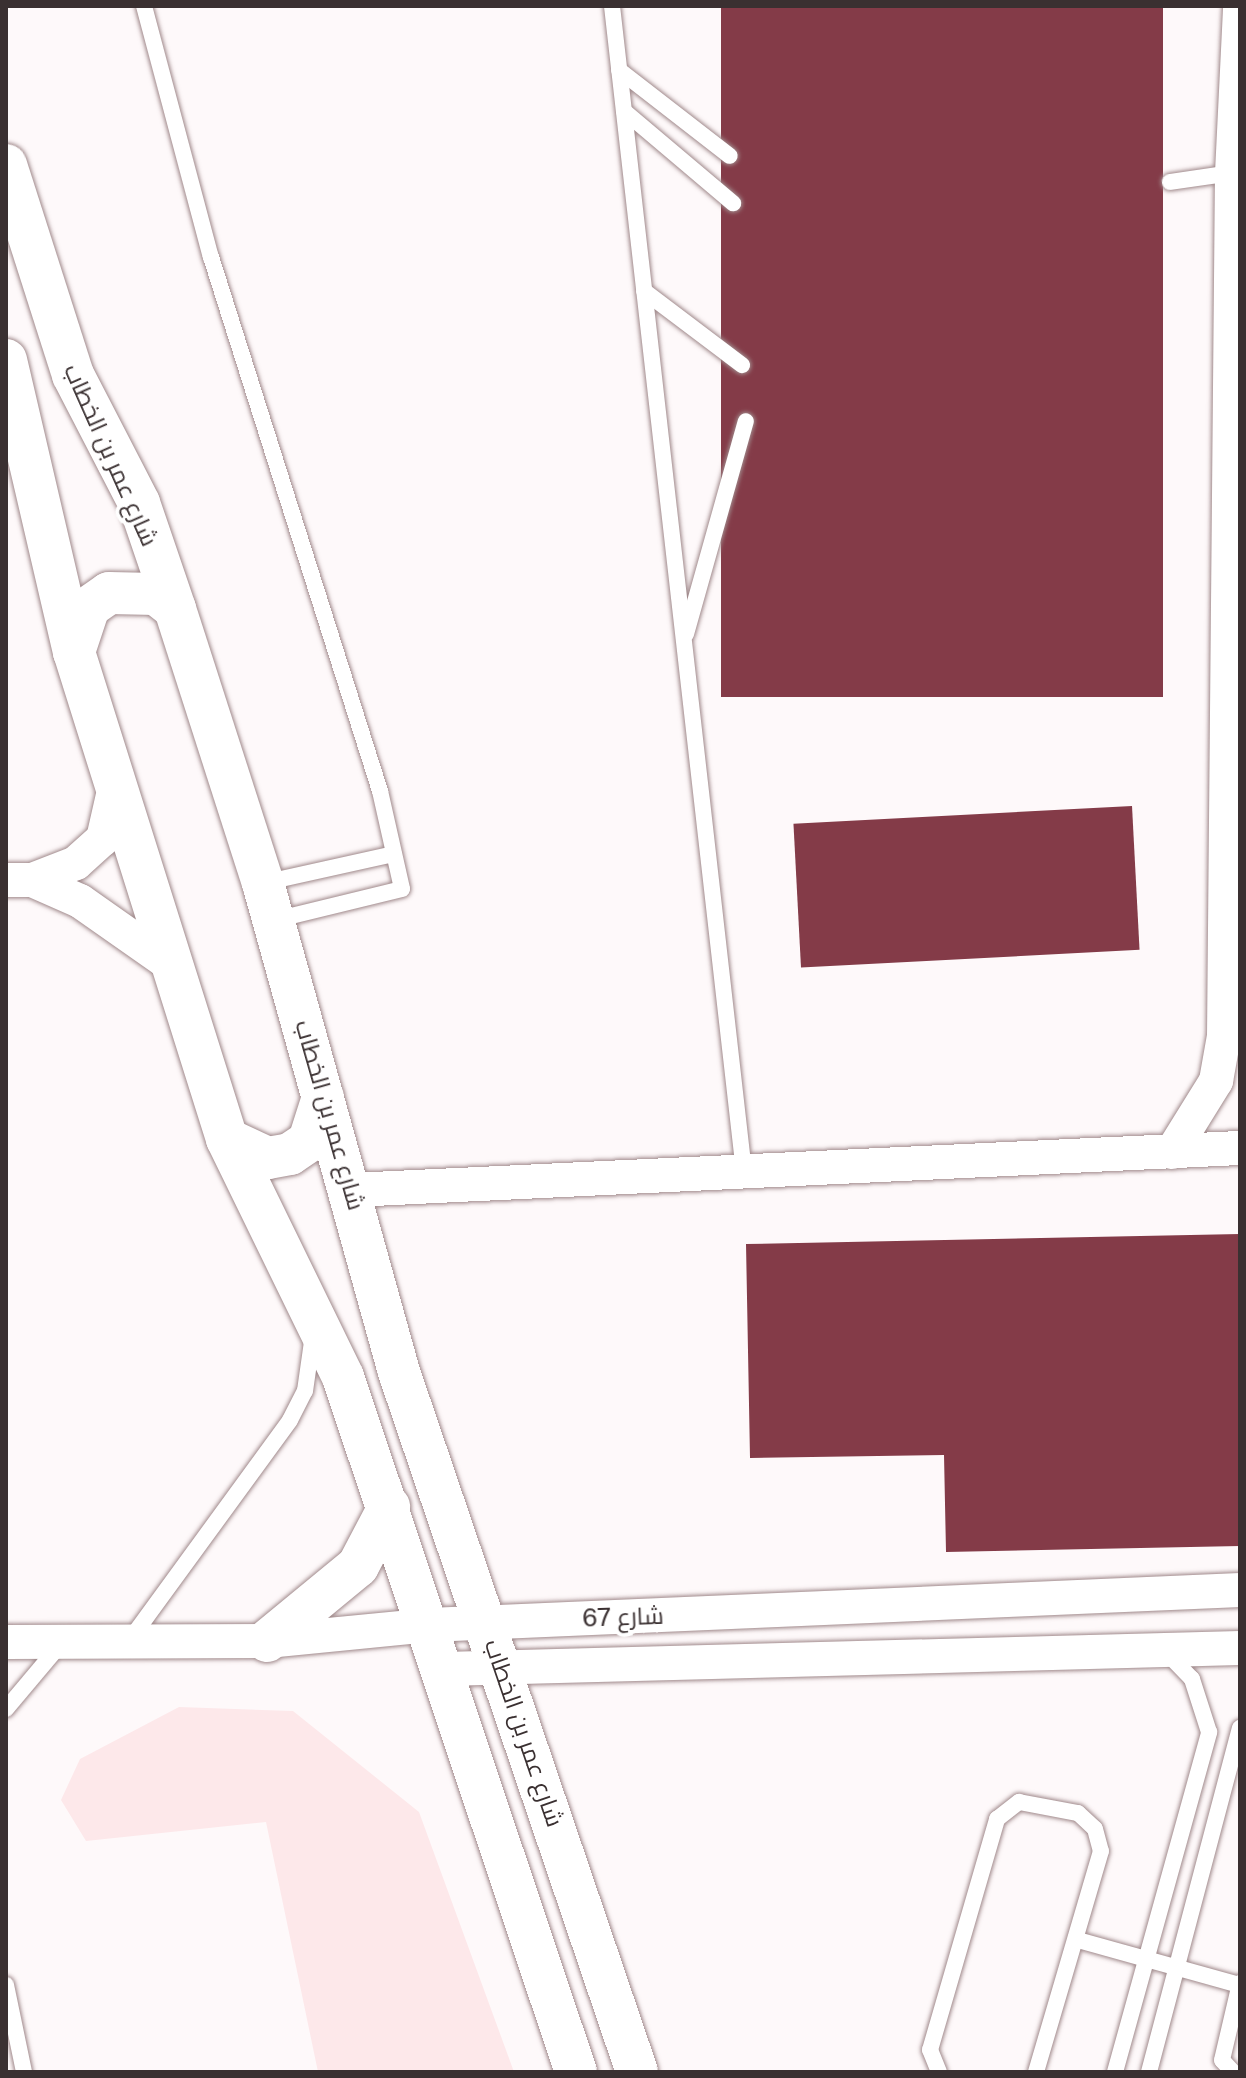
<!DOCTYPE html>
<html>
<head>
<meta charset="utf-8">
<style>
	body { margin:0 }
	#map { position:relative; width:1246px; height:2078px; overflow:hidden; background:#fef9fa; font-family:"Public Sans",Cairo,sans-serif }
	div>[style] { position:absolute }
	.built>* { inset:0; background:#fde8ea }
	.building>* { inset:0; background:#843b48; transform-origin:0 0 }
	.roads { filter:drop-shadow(0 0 2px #a0898b) drop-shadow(0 0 2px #a0898b) }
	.service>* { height:16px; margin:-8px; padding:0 8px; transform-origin:8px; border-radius:8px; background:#fff }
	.minor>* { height:34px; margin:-17px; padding:0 17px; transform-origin:17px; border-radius:17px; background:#fff }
	.tertiary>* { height:42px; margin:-21px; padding:0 21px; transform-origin:21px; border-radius:21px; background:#fff }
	span { translate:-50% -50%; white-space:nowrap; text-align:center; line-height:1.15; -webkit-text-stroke:8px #fff; paint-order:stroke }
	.street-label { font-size:24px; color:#3a3031 }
	.frame { position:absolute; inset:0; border:8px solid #3a3031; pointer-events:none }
</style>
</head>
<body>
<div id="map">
	<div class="built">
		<div style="clip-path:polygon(179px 1707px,293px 1711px,419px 1812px,514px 2072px,318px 2072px,266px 1822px,86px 1841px,61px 1800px,80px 1759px)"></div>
	</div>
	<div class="building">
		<div style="left:721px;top:6px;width:442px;height:691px"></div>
		<div style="left:1132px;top:806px;width:144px;height:339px;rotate:87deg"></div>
		<div style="clip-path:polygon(1240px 1234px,1240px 1546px,946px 1552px,944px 1455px,750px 1458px,746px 1244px)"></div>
	</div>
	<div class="roads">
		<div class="service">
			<div style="left:144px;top:6px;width:260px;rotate:75.1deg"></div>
			<div style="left:211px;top:257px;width:560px;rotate:72.44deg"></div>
			<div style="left:380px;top:791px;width:100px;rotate:77.3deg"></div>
			<div style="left:402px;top:889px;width:131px;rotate:166.3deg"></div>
			<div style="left:612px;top:6px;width:1172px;rotate:83.54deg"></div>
			<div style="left:619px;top:70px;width:140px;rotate:37.8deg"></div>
			<div style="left:624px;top:111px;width:143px;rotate:40.2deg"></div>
			<div style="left:1170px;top:182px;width:63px;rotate:-8.3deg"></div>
			<div style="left:644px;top:291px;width:123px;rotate:37.1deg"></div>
			<div style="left:686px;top:634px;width:221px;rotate:-74.3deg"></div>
			<div style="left:263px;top:883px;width:134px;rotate:-12.5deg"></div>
			<div style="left:129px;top:1641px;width:273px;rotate:-53.9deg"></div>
			<div style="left:290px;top:1420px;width:33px;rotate:-63deg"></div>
			<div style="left:305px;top:1391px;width:49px;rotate:-81.9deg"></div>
			<div style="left:6px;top:1709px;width:82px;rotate:-49.9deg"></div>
			<div style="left:1078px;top:1940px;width:167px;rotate:15.6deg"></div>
			<div style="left:6px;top:1985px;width:89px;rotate:78.3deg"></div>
			<div style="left:939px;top:2072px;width:24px;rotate:-112deg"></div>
			<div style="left:930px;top:2050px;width:241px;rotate:-73.8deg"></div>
			<div style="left:997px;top:1819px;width:28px;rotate:-38deg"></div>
			<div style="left:1019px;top:1802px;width:60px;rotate:10.6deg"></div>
			<div style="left:1078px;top:1813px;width:23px;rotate:43deg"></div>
			<div style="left:1095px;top:1829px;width:23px;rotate:75deg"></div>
			<div style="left:1101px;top:1851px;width:230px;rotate:106.4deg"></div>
			<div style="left:1115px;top:2072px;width:353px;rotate:-74.5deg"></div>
			<div style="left:1209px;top:1732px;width:56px;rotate:-107.8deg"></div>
			<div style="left:1192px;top:1679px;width:39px;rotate:-134deg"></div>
			<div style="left:1149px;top:2072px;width:356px;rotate:-75.2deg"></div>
			<div style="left:1233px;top:2072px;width:16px;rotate:-133deg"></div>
			<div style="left:1222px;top:2060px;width:79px;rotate:-76.8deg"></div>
		</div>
		<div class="minor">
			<div style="left:6px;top:880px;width:26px"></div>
			<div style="left:32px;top:880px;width:47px;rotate:-21.1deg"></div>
			<div style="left:76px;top:863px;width:36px;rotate:-42deg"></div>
			<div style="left:103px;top:839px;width:58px;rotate:-77.2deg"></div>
			<div style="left:32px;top:880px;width:52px;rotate:23.6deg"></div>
			<div style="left:80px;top:901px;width:115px;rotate:35.1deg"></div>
			<div style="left:1172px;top:1152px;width:84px;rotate:-58.2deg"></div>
			<div style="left:1216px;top:1081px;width:46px;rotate:-79.9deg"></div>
			<div style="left:1224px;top:1036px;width:863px;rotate:-89.47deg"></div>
			<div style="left:1232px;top:173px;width:166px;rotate:-87.2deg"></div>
			<div style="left:352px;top:1190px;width:889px;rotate:-2.71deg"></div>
			<div style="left:6px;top:1642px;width:261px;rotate:-0.2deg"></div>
			<div style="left:267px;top:1641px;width:163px;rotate:-5.6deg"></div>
			<div style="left:429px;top:1625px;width:812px;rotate:-2.47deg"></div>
			<div style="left:444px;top:1669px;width:796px;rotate:-1.51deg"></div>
		</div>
		<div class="tertiary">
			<div style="left:6px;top:165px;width:220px;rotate:72.3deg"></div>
			<div style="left:73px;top:375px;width:144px;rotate:62.7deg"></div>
			<div style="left:139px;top:503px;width:112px;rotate:71.2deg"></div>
			<div style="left:175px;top:609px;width:288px;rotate:72.2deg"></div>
			<div style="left:263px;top:883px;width:508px;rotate:74.46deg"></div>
			<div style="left:399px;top:1372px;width:739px;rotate:71.22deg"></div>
			<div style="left:6px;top:360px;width:300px;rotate:76.9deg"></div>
			<div style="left:74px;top:652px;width:510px;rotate:72.56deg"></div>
			<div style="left:227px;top:1139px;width:265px;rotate:64deg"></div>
			<div style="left:343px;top:1377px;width:733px;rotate:71.47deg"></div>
			<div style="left:74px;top:652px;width:47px;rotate:-71.6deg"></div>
			<div style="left:89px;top:607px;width:24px;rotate:-35deg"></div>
			<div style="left:109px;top:593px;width:47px;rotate:1.2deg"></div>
			<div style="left:156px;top:594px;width:24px;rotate:38deg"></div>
			<div style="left:227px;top:1139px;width:45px;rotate:24.9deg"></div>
			<div style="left:268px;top:1158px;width:22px;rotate:-10deg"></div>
			<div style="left:290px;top:1154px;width:23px;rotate:-34deg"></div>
			<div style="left:309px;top:1141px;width:46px;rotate:-72.3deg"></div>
			<div style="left:267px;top:1641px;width:118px;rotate:-39.5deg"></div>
			<div style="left:358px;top:1566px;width:67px;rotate:-62.3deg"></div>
		</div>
	</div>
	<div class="street-label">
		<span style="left:111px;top:455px;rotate:66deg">شارع عمر بن الخطاب</span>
		<span style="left:330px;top:1115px;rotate:74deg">شارع عمر بن الخطاب</span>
		<span style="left:623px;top:1617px;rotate:-2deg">شارع 67</span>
		<span style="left:524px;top:1733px;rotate:71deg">شارع عمر بن الخطاب</span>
	</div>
	<div class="frame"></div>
</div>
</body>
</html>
